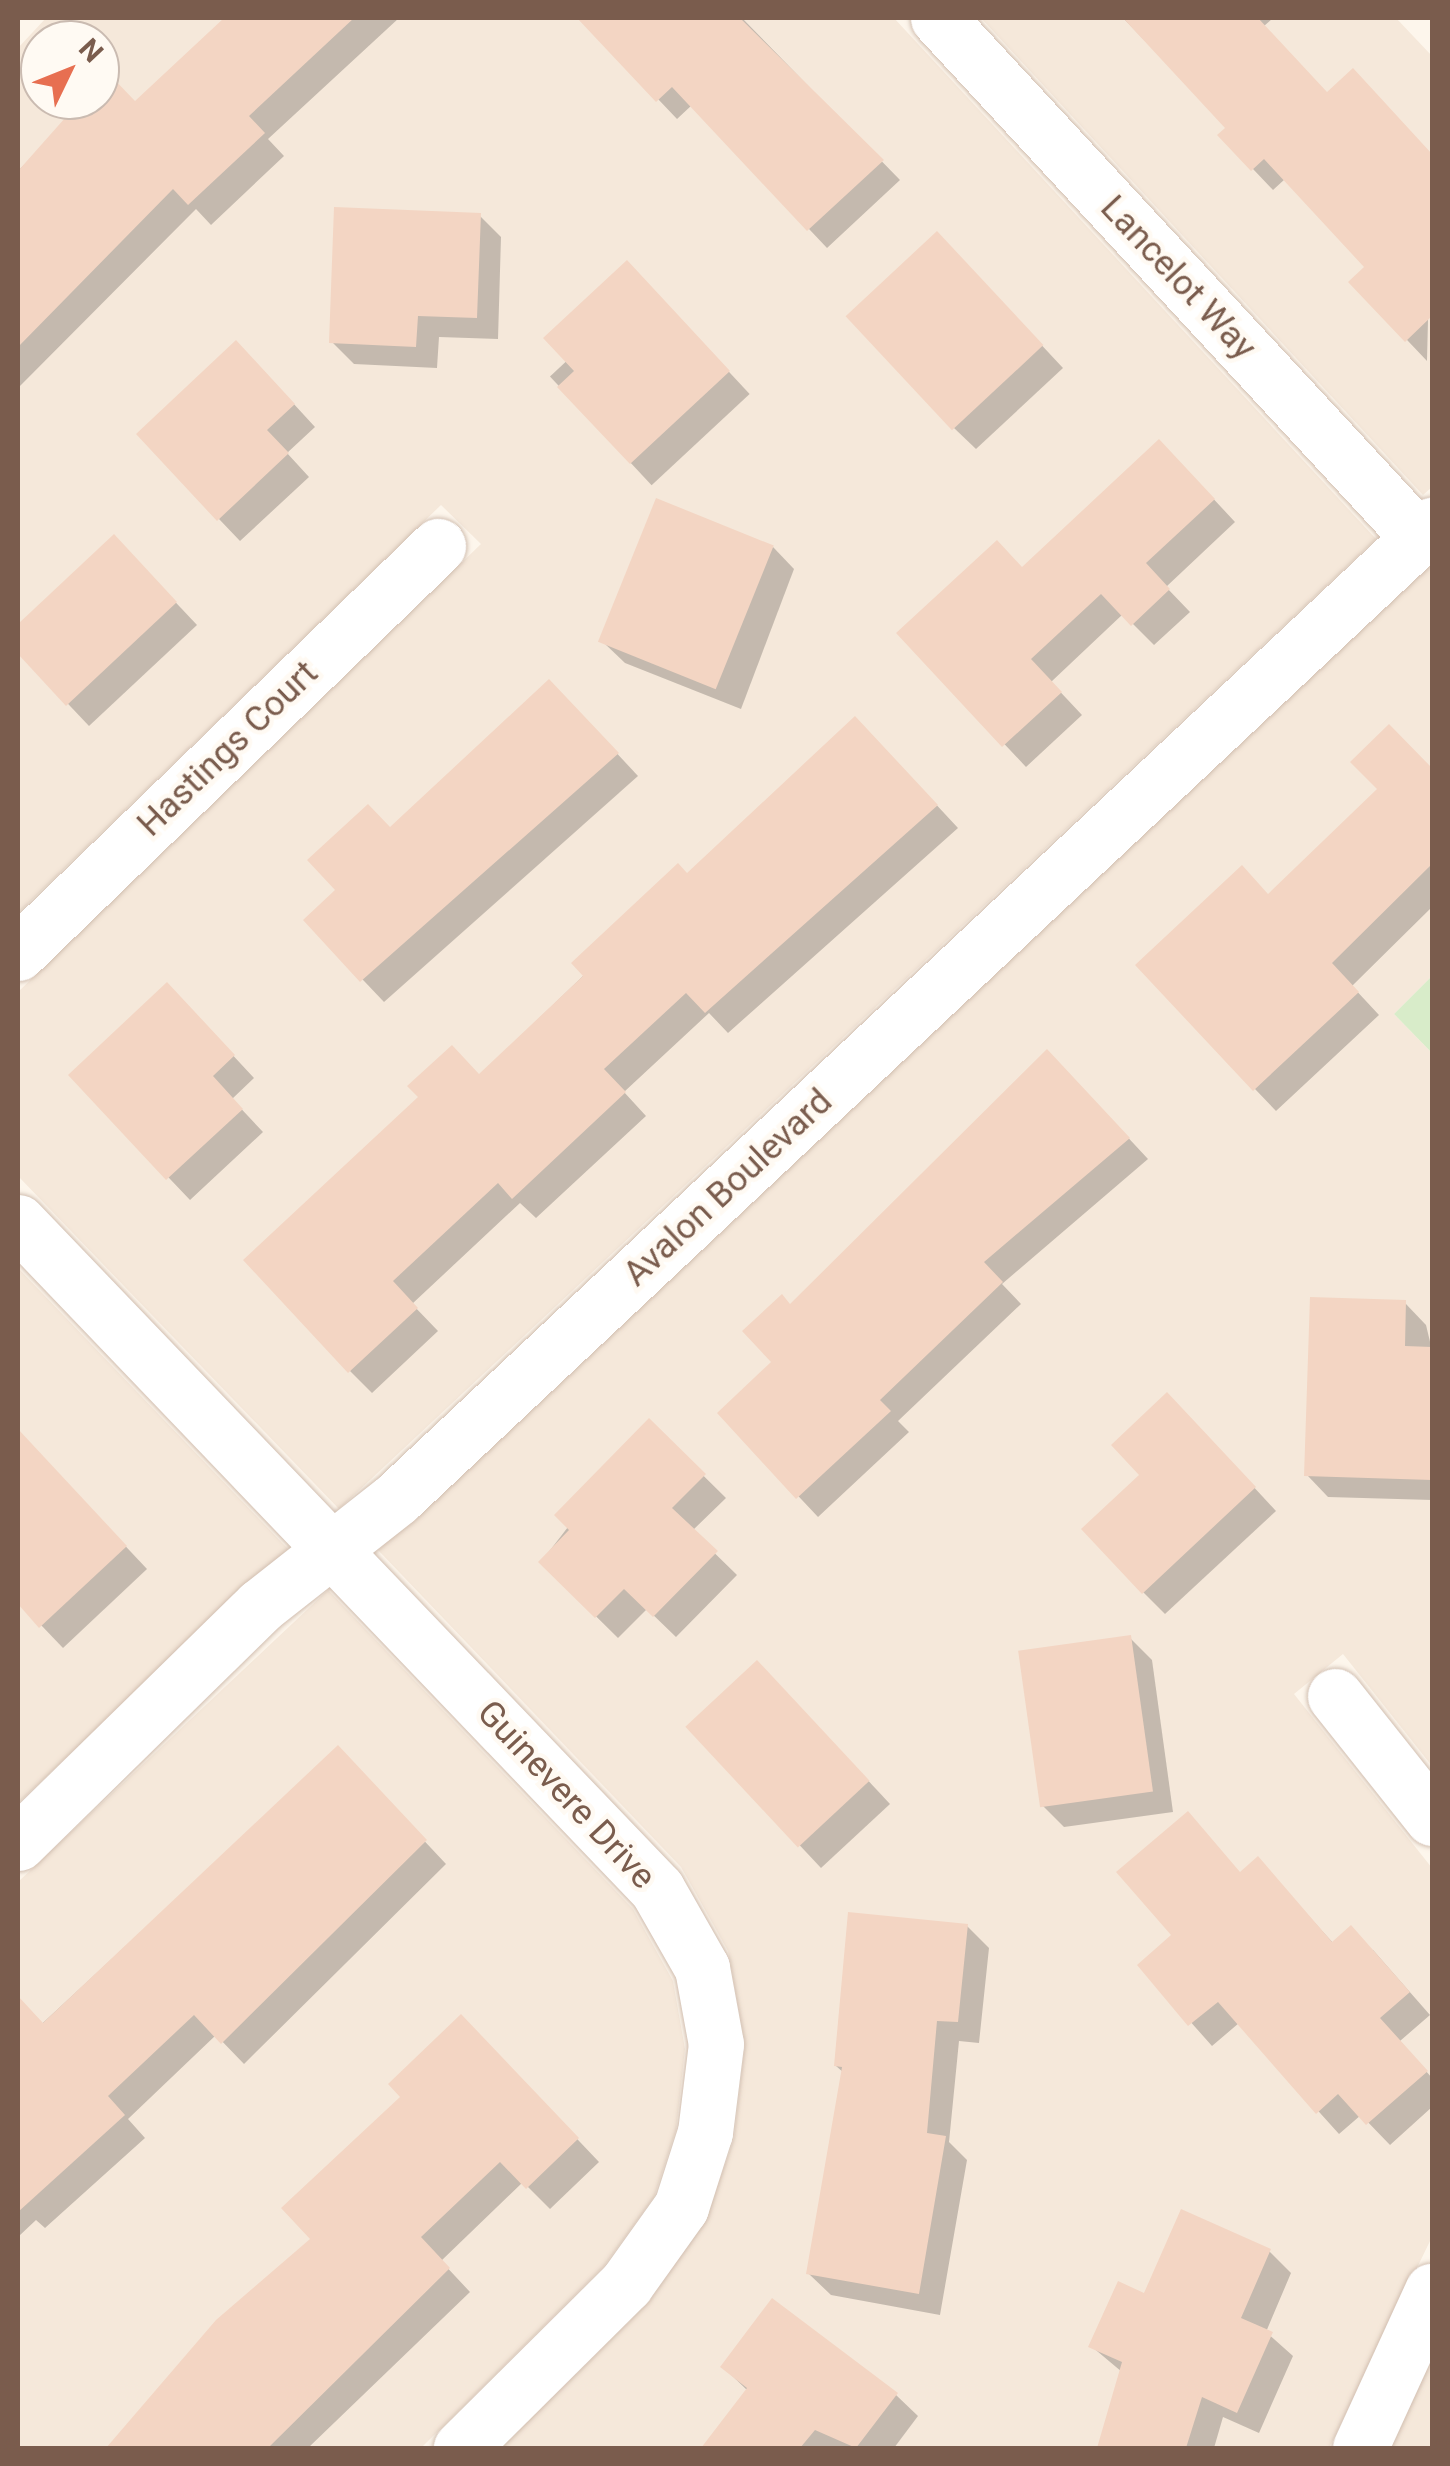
<!DOCTYPE html>
<html>
<head>
<meta charset="utf-8">
<style>
	body { margin:0 }
	#map { position:relative; width:1450px; height:2466px; overflow:hidden; background:#fdf6ec; font-family:Roboto,sans-serif }
	div>[style] { position:absolute }
	.residential>* { inset:0; background:#f5e8da }
	.green>* { inset:0; background:#d8ecc9 }
	.shadow>* { inset:0; background:#0003; transform-origin:0 0 }
	.building>* { inset:0; background:#f3d5c3; transform-origin:0 0 }
	.roads { filter:drop-shadow(0 0 2px #d1beb0) drop-shadow(0 0 2px #d1beb0) }
	.minor>* { height:55px; margin:-27.5px; padding:0 27.5px; transform-origin:27.5px; border-radius:27.5px; background:#fff }
	span { translate:-50% -50%; white-space:nowrap; text-align:center; line-height:1.15; -webkit-text-stroke:9px #fffaf3; paint-order:stroke }
	.street-label { font-size:35px; color:#7a5c4d }
	.frame { position:absolute; inset:0; border:20px solid #7a5c4d; pointer-events:none }
	.north { position:absolute; left:20px; top:20px; width:100px; height:100px; box-sizing:border-box; background:#fffaf3; border:2px solid #cabbb1; border-radius:50%; rotate:47deg; font-size:28px; font-weight:700; line-height:40px; text-align:center; color:#7a5c4d }
	.north::after { content:''; display:block; margin:auto; width:35px; height:45px; background:#e76f51; clip-path:polygon(50% 0,100% 100%,50% 72%,0 100%) }
</style>
</head>
<body>
<div id="map">
	<div class="residential">
		<div style="clip-path:polygon(evenodd,46px 18px,894px 18px,1376px 539px,339px 1509px,18px 1176px,18px 992px,481px 544px,441px 505px,18px 913px,18px 48px,46px 18px,40px 40px,100px 40px,100px 100px,40px 100px,40px 40px)"></div>
		<div style="clip-path:polygon(981px 18px,1396px 18px,1432px 56px,1432px 487px,1423px 495px)"></div>
		<div style="clip-path:polygon(1432px 564px,1432px 976px,1394px 1014px,1432px 1053px,1432px 1766px,1343px 1654px,1294px 1694px,1432px 1868px,1432px 2237px,1329px 2448px,501px 2448px,647px 2304px,705px 2222px,734px 2139px,745px 2044px,728px 1951px,681px 1867px,378px 1550px)"></div>
		<div style="clip-path:polygon(18px 1268px,288px 1549px,18px 1803px)"></div>
		<div style="clip-path:polygon(328px 1590px,633px 1909px,673px 1981px,685px 2049px,676px 2130px,654px 2197px,604px 2266px,421px 2448px,18px 2448px,18px 1882px)"></div>
		<div style="clip-path:polygon(1432px 2358px,1432px 2448px,1391px 2448px,1393px 2441px)"></div>
	</div>
	<div class="green">
		<div style="clip-path:polygon(1432px 976px,1432px 1053px,1394px 1014px)"></div>
	</div>
	<div class="shadow">
		<div style="clip-path:polygon(228px 18px,399px 18px,268px 139px,284px 156px,211px 225px,196px 209px,18px 388px,18px 171px,87px 100px,100px 100px,109px 77px,135px 104px)"></div>
		<div style="clip-path:polygon(581px 18px,742px 18px,900px 180px,827px 248px,692px 105px,677px 119px)"></div>
		<div style="clip-path:polygon(1123px 18px,1273px 18px,1264px 26px,1328px 95px,1373px 92px,1432px 158px,1427px 361px,1352px 282px,1368px 267px,1285px 179px,1273px 190px,1253px 169px,1221px 135px,1229px 128px)"></div>
		<div style="clip-path:polygon(480px 216px,501px 237px,498px 339px,439px 337px,437px 368px,354px 364px,332px 342px)"></div>
		<div style="clip-path:polygon(958px 256px,1063px 368px,976px 449px,954px 428px)"></div>
		<div style="left:648px;top:285px;width:149px;height:134px;rotate:47deg"></div>
		<div style="clip-path:polygon(258px 365px,315px 427px,287px 453px,309px 477px,240px 541px,219px 519px)"></div>
		<div style="clip-path:polygon(1181px 464px,1235px 522px,1166px 587px,1190px 612px,1154px 645px,1123px 614px,1051px 682px,1082px 715px,1026px 767px,900px 633px,1023px 570px)"></div>
		<div style="clip-path:polygon(114px 537px,197px 625px,89px 726px,18px 651px,18px 627px)"></div>
		<div style="clip-path:polygon(773px 547px,794px 569px,741px 709px,625px 663px,603px 642px)"></div>
		<div style="clip-path:polygon(571px 704px,638px 776px,384px 1002px,307px 921px,391px 830px)"></div>
		<div style="clip-path:polygon(1389px 727px,1432px 772px,1432px 907px,1352px 986px,1379px 1015px,1276px 1111px,1255px 1089px,1269px 897px,1380px 789px)"></div>
		<div style="clip-path:polygon(877px 741px,958px 828px,728px 1033px,709px 1013px,624px 1092px,646px 1116px,536px 1218px,520px 1203px,412px 1304px,438px 1331px,372px 1393px,350px 1371px,479px 1076px,687px 876px)"></div>
		<div style="clip-path:polygon(188px 1007px,254px 1078px,232px 1099px,263px 1132px,190px 1200px,71px 1075px)"></div>
		<div style="clip-path:polygon(1067px 1072px,1148px 1159px,1002px 1284px,1021px 1304px,898px 1421px,909px 1432px,818px 1517px,720px 1413px,775px 1362px,791px 1307px)"></div>
		<div style="clip-path:polygon(1405px 1303px,1426px 1325px,1432px 1350px,1432px 1500px,1328px 1497px,1307px 1475px)"></div>
		<div style="clip-path:polygon(1189px 1417px,1276px 1511px,1165px 1614px,1143px 1592px,1143px 1475px)"></div>
		<div style="clip-path:polygon(649px 1422px,726px 1498px,692px 1531px,737px 1575px,676px 1637px,647px 1609px,618px 1638px,541px 1562px)"></div>
		<div style="clip-path:polygon(36px 1451px,147px 1569px,63px 1648px,18px 1601px,18px 1468px)"></div>
		<div style="clip-path:polygon(1130px 1638px,1152px 1660px,1173px 1812px,1064px 1827px,1042px 1805px)"></div>
		<div style="clip-path:polygon(779px 1685px,890px 1804px,821px 1868px,689px 1727px)"></div>
		<div style="clip-path:polygon(338px 1749px,446px 1864px,244px 2064px,216px 2035px,128px 2119px,145px 2138px,45px 2228px,36px 2220px,18px 2237px,18px 2046px)"></div>
		<div style="clip-path:polygon(1258px 1860px,1334px 1944px,1373px 1950px,1430px 2015px,1400px 2041px,1432px 2078px,1432px 2107px,1390px 2145px,1361px 2115px,1339px 2134px,1239px 2023px,1212px 2046px,1140px 1965px)"></div>
		<div style="clip-path:polygon(967px 1926px,989px 1948px,979px 2043px,959px 2041px,949px 2142px,967px 2160px,940px 2315px,831px 2295px,809px 2274px,844px 2073px,836px 2066px)"></div>
		<div style="clip-path:polygon(483px 2040px,599px 2162px,550px 2209px,523px 2182px,441px 2261px,470px 2292px,308px 2448px,119px 2448px,114px 2443px,314px 2239px)"></div>
		<div style="clip-path:polygon(1269px 2251px,1291px 2273px,1266px 2332px,1293px 2356px,1259px 2433px,1223px 2417px,1214px 2448px,1100px 2448px,1122px 2372px,1091px 2346px,1145px 2296px)"></div>
		<div style="clip-path:polygon(723px 2367px,896px 2395px,918px 2416px,894px 2448px,704px 2448px,748px 2391px)"></div>
	</div>
	<div class="building">
		<div style="clip-path:polygon(224px 18px,354px 18px,249px 116px,265px 133px,188px 205px,173px 189px,18px 347px,18px 171px,81px 100px,100px 100px,109px 74px,135px 101px)"></div>
		<div style="clip-path:polygon(577px 18px,740px 18px,884px 160px,807px 231px,672px 87px,656px 102px)"></div>
		<div style="clip-path:polygon(1123px 18px,1258px 18px,1327px 92px,1353px 68px,1432px 154px,1432px 316px,1405px 342px,1348px 282px,1364px 267px,1264px 159px,1251px 171px,1217px 135px,1225px 128px)"></div>
		<div style="clip-path:polygon(334px 207px,481px 213px,477px 318px,418px 316px,416px 347px,329px 343px)"></div>
		<div style="left:937px;top:231px;width:156px;height:125px;rotate:47deg"></div>
		<div style="clip-path:polygon(627px 260px,730px 371px,630px 464px,557px 387px,574px 371px,543px 338px)"></div>
		<div style="clip-path:polygon(236px 340px,295px 404px,267px 430px,289px 453px,217px 521px,136px 434px)"></div>
		<div style="clip-path:polygon(1159px 439px,1215px 499px,1146px 563px,1170px 589px,1131px 626px,1101px 594px,1031px 659px,1062px 692px,1002px 747px,896px 633px,997px 540px,1022px 567px)"></div>
		<div style="left:656px;top:498px;width:127px;height:155px;rotate:22deg"></div>
		<div style="clip-path:polygon(114px 534px,177px 602px,66px 706px,18px 654px,18px 624px)"></div>
		<div style="clip-path:polygon(549px 679px,619px 753px,360px 982px,303px 920px,335px 890px,307px 860px,368px 804px,390px 827px)"></div>
		<div style="clip-path:polygon(855px 716px,938px 805px,705px 1013px,686px 993px,604px 1069px,626px 1092px,512px 1199px,498px 1183px,393px 1281px,418px 1308px,348px 1373px,243px 1260px,418px 1097px,407px 1086px,452px 1045px,479px 1074px,583px 976px,571px 963px,678px 863px,687px 873px)"></div>
		<div style="clip-path:polygon(1389px 724px,1432px 768px,1432px 864px,1332px 963px,1359px 992px,1253px 1091px,1135px 965px,1242px 865px,1268px 894px,1377px 789px,1350px 762px)"></div>
		<div style="clip-path:polygon(167px 982px,235px 1055px,213px 1076px,243px 1109px,166px 1180px,68px 1075px)"></div>
		<div style="clip-path:polygon(1047px 1049px,1130px 1138px,984px 1262px,1003px 1282px,880px 1400px,891px 1411px,796px 1499px,717px 1413px,771px 1362px,742px 1331px,782px 1294px,790px 1304px)"></div>
		<div style="clip-path:polygon(1310px 1297px,1406px 1300px,1405px 1346px,1432px 1347px,1432px 1480px,1304px 1476px)"></div>
		<div style="clip-path:polygon(1167px 1392px,1256px 1487px,1142px 1594px,1081px 1529px,1139px 1475px,1111px 1445px)"></div>
		<div style="clip-path:polygon(649px 1418px,706px 1474px,672px 1508px,718px 1551px,653px 1617px,624px 1589px,595px 1618px,538px 1562px,569px 1530px,554px 1515px)"></div>
		<div style="clip-path:polygon(18px 1429px,127px 1546px,39px 1628px,18px 1604px)"></div>
		<div style="left:1131px;top:1635px;width:158px;height:114px;rotate:82deg"></div>
		<div style="left:757px;top:1660px;width:165px;height:98px;rotate:47deg"></div>
		<div style="clip-path:polygon(338px 1745px,427px 1840px,221px 2044px,194px 2015px,108px 2096px,125px 2115px,18px 2212px,18px 1996px,43px 2023px)"></div>
		<div style="clip-path:polygon(1188px 1811px,1240px 1872px,1258px 1856px,1332px 1942px,1351px 1925px,1410px 1992px,1380px 2018px,1428px 2071px,1366px 2125px,1338px 2094px,1316px 2114px,1218px 2002px,1188px 2026px,1137px 1965px,1171px 1935px,1116px 1872px)"></div>
		<div style="clip-path:polygon(848px 1912px,968px 1924px,958px 2022px,937px 2021px,927px 2133px,946px 2136px,919px 2294px,806px 2274px,842px 2067px,834px 2066px)"></div>
		<div style="clip-path:polygon(461px 2014px,579px 2138px,526px 2189px,500px 2162px,421px 2237px,450px 2268px,268px 2448px,106px 2448px,216px 2320px,310px 2239px,281px 2208px,400px 2097px,388px 2084px)"></div>
		<div style="clip-path:polygon(1181px 2209px,1271px 2249px,1241px 2318px,1273px 2332px,1237px 2413px,1202px 2397px,1186px 2448px,1097px 2448px,1122px 2362px,1088px 2347px,1118px 2281px,1144px 2293px)"></div>
		<div style="clip-path:polygon(772px 2298px,898px 2393px,856px 2448px,815px 2430px,800px 2448px,701px 2448px,747px 2388px,720px 2367px)"></div>
	</div>
	<div class="roads">
		<div class="minor">
			<div style="left:938px;top:18px;width:708px;rotate:47.23deg"></div>
			<div style="left:18px;top:953px;width:585px;rotate:-44.1deg"></div>
			<div style="left:18px;top:1222px;width:924px;rotate:46.23deg"></div>
			<div style="left:657px;top:1889px;width:91px;rotate:60.3deg"></div>
			<div style="left:702px;top:1968px;width:77px;rotate:79.6deg"></div>
			<div style="left:716px;top:2044px;width:89px;rotate:97.1deg"></div>
			<div style="left:705px;top:2132px;width:79px;rotate:107.7deg"></div>
			<div style="left:681px;top:2207px;width:95px;rotate:125.5deg"></div>
			<div style="left:626px;top:2284px;width:233px;rotate:135.2deg"></div>
			<div style="left:1335px;top:1696px;width:156px;rotate:51.5deg"></div>
			<div style="left:18px;top:1843px;width:339px;rotate:-44.4deg"></div>
			<div style="left:260px;top:1606px;width:174px;rotate:-38.2deg"></div>
			<div style="left:397px;top:1498px;width:1421px;rotate:-43.23deg"></div>
			<div style="left:1360px;top:2448px;width:173px;rotate:-65.4deg"></div>
		</div>
	</div>
	<div class="street-label">
		<span style="left:1178px;top:278px;rotate:47deg">Lancelot Way</span>
		<span style="left:228px;top:749px;rotate:-44deg">Hastings Court</span>
		<span style="left:728px;top:1188px;rotate:-43deg">Avalon Boulevard</span>
		<span style="left:566px;top:1795px;rotate:47deg">Guinevere Drive</span>
	</div>
	<div class="frame"></div>
	<div class="north">N</div>
</div>
</body>
</html>
